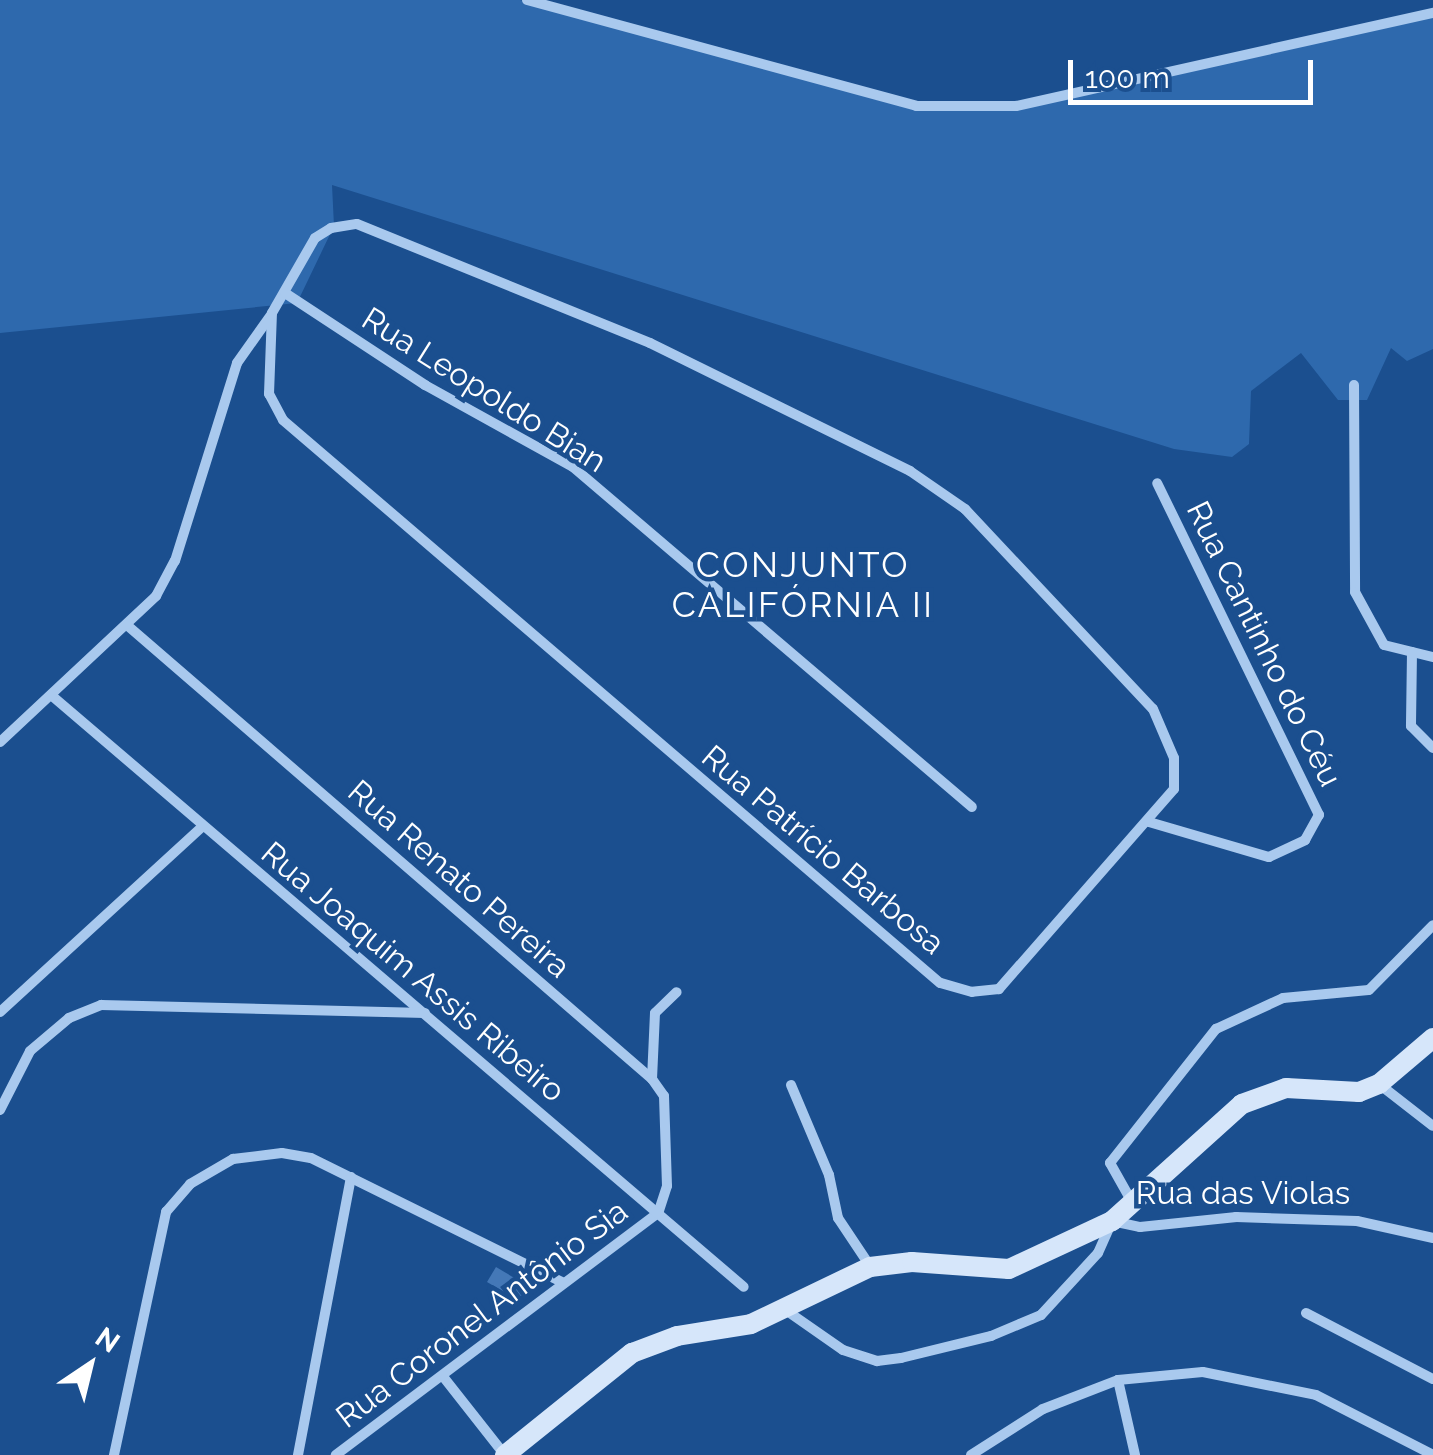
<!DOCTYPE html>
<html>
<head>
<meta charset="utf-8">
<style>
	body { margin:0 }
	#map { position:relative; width:1433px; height:1455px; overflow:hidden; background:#1b4f8f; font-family:Raleway,sans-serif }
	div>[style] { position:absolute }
	.green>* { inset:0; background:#2e69ad }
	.building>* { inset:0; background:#4478b7 }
	.street>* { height:10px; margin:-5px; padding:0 5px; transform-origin:5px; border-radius:5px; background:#a9c9ee }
	.secondary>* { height:20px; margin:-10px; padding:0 10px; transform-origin:10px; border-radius:10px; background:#d6e6fa }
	span { translate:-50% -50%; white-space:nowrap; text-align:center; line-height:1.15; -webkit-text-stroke:9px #1b4f8f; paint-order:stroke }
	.street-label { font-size:32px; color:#fff }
	.neighbourhood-label { font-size:35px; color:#fff; letter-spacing:2.5px }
	.north { position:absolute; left:40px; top:1315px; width:100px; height:100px; -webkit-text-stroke:8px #1b4f8f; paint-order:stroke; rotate:35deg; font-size:28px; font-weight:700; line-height:40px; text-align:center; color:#fff }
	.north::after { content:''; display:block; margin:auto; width:35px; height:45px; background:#fff; clip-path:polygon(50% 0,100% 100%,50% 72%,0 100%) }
	.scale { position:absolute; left:1068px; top:60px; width:245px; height:45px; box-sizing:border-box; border:5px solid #fff; border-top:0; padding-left:12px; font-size:30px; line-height:35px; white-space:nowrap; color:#fff; -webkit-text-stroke:8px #1b4f8f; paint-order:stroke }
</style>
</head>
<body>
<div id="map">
	<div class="green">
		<div style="clip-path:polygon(0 0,520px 0,916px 108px,1015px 108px,1433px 14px,1433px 349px,1407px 361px,1391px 348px,1367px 400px,1338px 400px,1301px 353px,1251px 391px,1249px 444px,1232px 457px,1174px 449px,332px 185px,334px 226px,297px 303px,0 333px)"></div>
	</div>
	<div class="building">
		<div style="clip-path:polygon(496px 1267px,533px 1289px,516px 1299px,487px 1282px)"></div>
	</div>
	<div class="street">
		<div style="left:527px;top:0;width:403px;rotate:15.2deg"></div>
		<div style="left:916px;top:106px;width:100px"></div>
		<div style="left:1016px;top:106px;width:427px;rotate:-12.6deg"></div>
		<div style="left:357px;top:224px;width:316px;rotate:22.1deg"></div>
		<div style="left:650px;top:343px;width:290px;rotate:26.2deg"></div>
		<div style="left:910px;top:471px;width:67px;rotate:34.6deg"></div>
		<div style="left:965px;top:509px;width:274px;rotate:46.8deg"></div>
		<div style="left:1153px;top:709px;width:53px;rotate:66.8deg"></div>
		<div style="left:1174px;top:758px;width:31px;rotate:90deg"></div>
		<div style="left:1174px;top:789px;width:266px;rotate:131.2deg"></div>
		<div style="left:999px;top:989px;width:27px;rotate:174deg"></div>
		<div style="left:972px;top:992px;width:33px;rotate:-164deg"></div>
		<div style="left:940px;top:983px;width:865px;rotate:-139.41deg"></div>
		<div style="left:283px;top:420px;width:30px;rotate:-118deg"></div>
		<div style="left:269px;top:394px;width:81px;rotate:-87.9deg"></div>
		<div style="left:272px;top:313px;width:86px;rotate:-60.2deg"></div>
		<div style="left:315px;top:238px;width:19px;rotate:-32deg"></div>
		<div style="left:331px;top:228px;width:26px;rotate:-9deg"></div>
		<div style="left:285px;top:293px;width:168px;rotate:33.3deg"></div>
		<div style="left:425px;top:385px;width:169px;rotate:29deg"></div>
		<div style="left:573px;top:467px;width:524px;rotate:40.44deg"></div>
		<div style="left:1354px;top:385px;width:207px;rotate:89.7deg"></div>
		<div style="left:1355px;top:592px;width:60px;rotate:61.3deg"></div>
		<div style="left:1384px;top:645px;width:50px;rotate:13.8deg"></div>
		<div style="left:128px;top:626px;width:693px;rotate:40.84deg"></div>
		<div style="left:652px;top:1079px;width:21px;rotate:55deg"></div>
		<div style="left:664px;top:1096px;width:90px;rotate:88.1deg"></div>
		<div style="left:667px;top:1186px;width:28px;rotate:108deg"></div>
		<div style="left:658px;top:1213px;width:403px;rotate:143.1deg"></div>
		<div style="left:1412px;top:652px;width:74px;rotate:90.8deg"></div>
		<div style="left:1411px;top:726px;width:31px;rotate:45deg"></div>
		<div style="left:51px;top:695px;width:911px;rotate:40.51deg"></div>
		<div style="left:0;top:742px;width:214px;rotate:-43.1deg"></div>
		<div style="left:156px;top:596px;width:40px;rotate:-62deg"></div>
		<div style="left:175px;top:561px;width:207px;rotate:-72.6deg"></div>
		<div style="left:237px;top:363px;width:59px;rotate:-54.7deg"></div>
		<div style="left:1149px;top:822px;width:125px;rotate:16.3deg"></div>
		<div style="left:1269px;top:857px;width:40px;rotate:-25deg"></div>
		<div style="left:1305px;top:840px;width:29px;rotate:-61deg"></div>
		<div style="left:1319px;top:815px;width:369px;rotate:-116deg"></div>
		<div style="left:0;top:1012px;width:274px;rotate:-42.5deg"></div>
		<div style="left:652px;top:1079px;width:66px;rotate:-87.4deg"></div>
		<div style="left:655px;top:1013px;width:30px;rotate:-44deg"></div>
		<div style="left:1379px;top:1084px;width:68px;rotate:37.9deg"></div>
		<div style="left:791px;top:1085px;width:98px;rotate:67.1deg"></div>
		<div style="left:829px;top:1175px;width:44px;rotate:78.2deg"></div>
		<div style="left:838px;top:1218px;width:58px;rotate:56.3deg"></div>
		<div style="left:0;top:1110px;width:66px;rotate:-63deg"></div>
		<div style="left:30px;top:1051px;width:51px;rotate:-40.2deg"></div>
		<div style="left:69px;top:1018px;width:35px;rotate:-22deg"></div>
		<div style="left:101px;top:1005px;width:324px;rotate:1.4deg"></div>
		<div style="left:1132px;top:1202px;width:45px;rotate:-119.4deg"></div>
		<div style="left:1110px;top:1163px;width:171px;rotate:-51.7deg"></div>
		<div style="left:1216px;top:1029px;width:74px;rotate:-24.8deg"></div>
		<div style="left:1283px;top:998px;width:86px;rotate:-5.3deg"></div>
		<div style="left:1369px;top:990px;width:91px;rotate:-45.4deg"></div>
		<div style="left:787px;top:1311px;width:68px;rotate:34.9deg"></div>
		<div style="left:843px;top:1350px;width:36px;rotate:18deg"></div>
		<div style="left:877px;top:1361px;width:24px;rotate:-7deg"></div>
		<div style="left:901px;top:1358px;width:93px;rotate:-13.7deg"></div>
		<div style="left:991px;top:1336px;width:54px;rotate:-22.8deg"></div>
		<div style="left:1041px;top:1315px;width:84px;rotate:-47.4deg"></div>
		<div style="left:1098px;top:1253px;width:35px;rotate:-66deg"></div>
		<div style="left:1112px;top:1221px;width:29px;rotate:12deg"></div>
		<div style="left:1140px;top:1227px;width:97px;rotate:-5.9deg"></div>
		<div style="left:1236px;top:1217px;width:121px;rotate:1.9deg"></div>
		<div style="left:1357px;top:1221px;width:78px;rotate:12.6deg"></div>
		<div style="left:1306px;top:1313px;width:143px;rotate:27.5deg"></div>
		<div style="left:445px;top:1379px;width:95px;rotate:51.8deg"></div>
		<div style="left:1118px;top:1380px;width:77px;rotate:77.2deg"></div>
		<div style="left:114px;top:1455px;width:249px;rotate:-77.9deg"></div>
		<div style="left:166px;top:1212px;width:37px;rotate:-49deg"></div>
		<div style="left:190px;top:1184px;width:50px;rotate:-30.2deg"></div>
		<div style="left:233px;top:1159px;width:49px;rotate:-7deg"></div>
		<div style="left:282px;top:1153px;width:29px;rotate:10deg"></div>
		<div style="left:311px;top:1158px;width:282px;rotate:26.3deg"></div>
		<div style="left:298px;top:1455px;width:283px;rotate:-79.2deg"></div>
		<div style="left:971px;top:1455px;width:85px;rotate:-32.6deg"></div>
		<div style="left:1043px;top:1409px;width:80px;rotate:-21.1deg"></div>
		<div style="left:1118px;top:1380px;width:85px;rotate:-5.4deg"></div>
		<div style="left:1203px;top:1372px;width:115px;rotate:11.5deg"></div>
		<div style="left:1316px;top:1395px;width:131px;rotate:27.1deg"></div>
	</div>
	<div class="secondary">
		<div style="left:505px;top:1455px;width:163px;rotate:-38.8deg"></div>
		<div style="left:632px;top:1353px;width:48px;rotate:-20.7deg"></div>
		<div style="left:677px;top:1336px;width:75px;rotate:-9.2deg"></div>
		<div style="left:751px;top:1324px;width:132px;rotate:-25.6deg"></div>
		<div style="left:870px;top:1267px;width:42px;rotate:-6.8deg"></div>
		<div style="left:912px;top:1262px;width:97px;rotate:4.1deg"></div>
		<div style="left:1009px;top:1269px;width:114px;rotate:-25deg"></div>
		<div style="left:1112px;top:1221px;width:175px;rotate:-42deg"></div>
		<div style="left:1242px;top:1104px;width:47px;rotate:-20deg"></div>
		<div style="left:1286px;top:1088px;width:73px;rotate:3.1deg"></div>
		<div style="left:1359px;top:1092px;width:22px;rotate:-22deg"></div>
		<div style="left:1379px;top:1084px;width:71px;rotate:-40.4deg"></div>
	</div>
	<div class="street-label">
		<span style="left:484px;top:390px;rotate:32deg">Rua Leopoldo Bian</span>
		<span style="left:1264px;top:644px;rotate:64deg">Rua Cantinho do Céu</span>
		<span style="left:823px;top:850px;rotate:40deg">Rua Patrício Barbosa</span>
		<span style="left:459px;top:879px;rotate:41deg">Rua Renato Pereira</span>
		<span style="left:413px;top:972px;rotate:40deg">Rua Joaquim Assis Ribeiro</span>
		<span style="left:1243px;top:1193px">Rua das Violas</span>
		<span style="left:482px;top:1314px;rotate:-37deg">Rua Coronel Antônio Sia</span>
	</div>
	<div class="neighbourhood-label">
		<span style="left:803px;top:585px">CONJUNTO<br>CALIFÓRNIA II</span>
	</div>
	<div class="north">N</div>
	<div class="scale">100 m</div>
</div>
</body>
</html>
